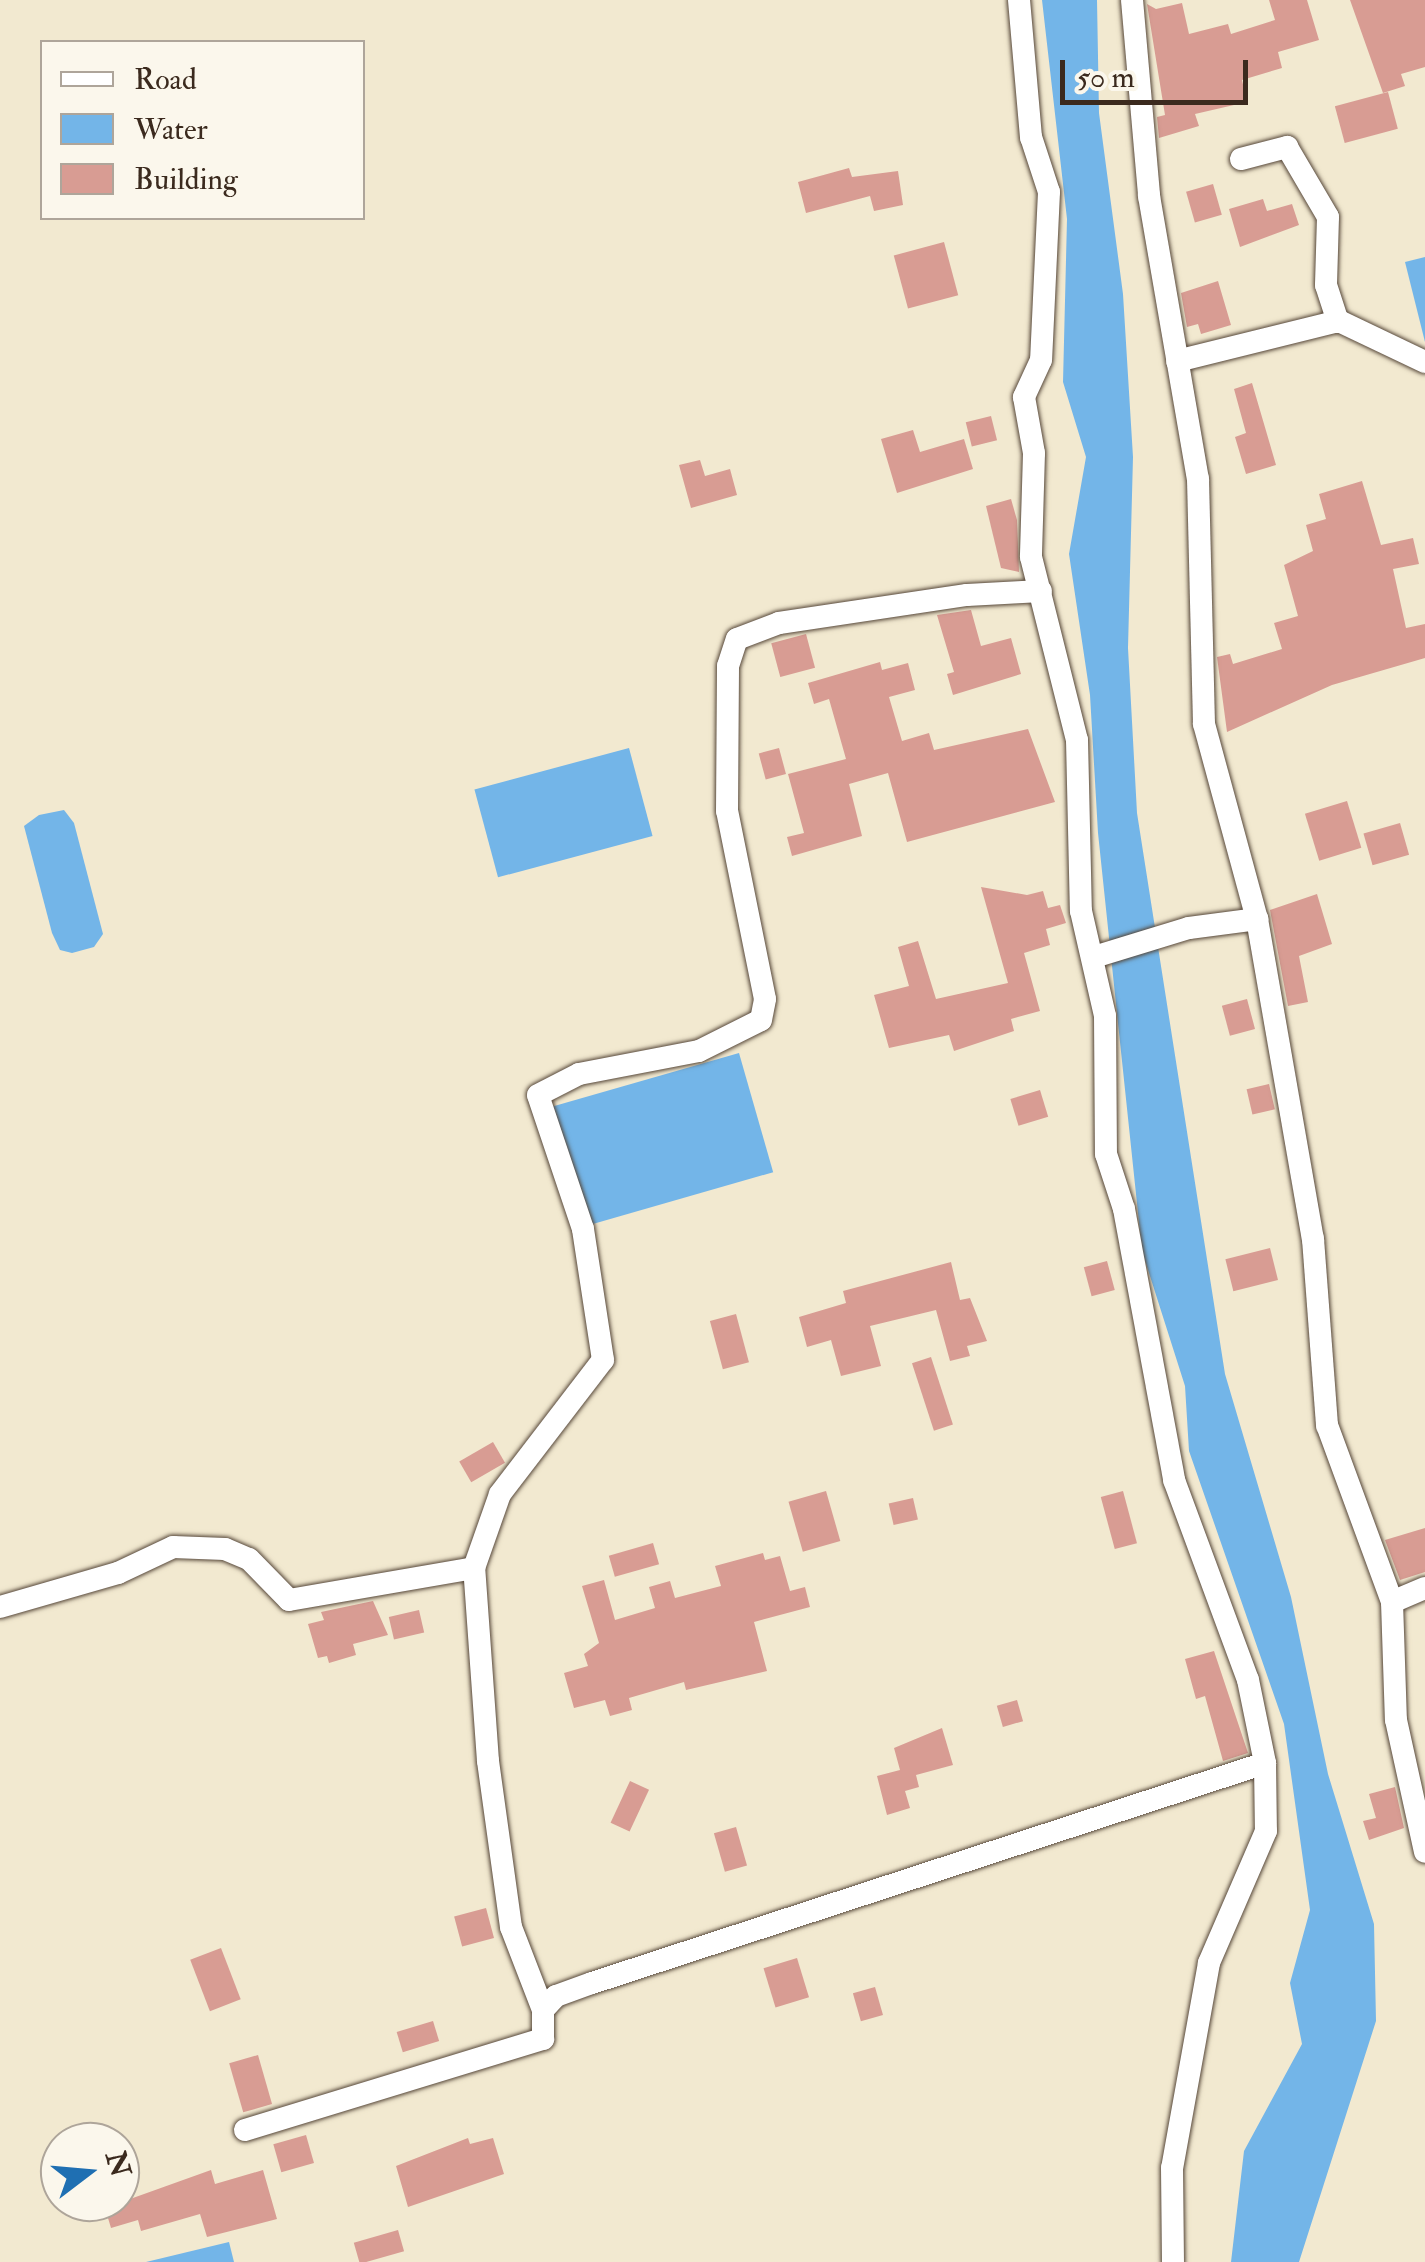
<!DOCTYPE html>
<html>
<head>
<meta charset="utf-8">
<style>
	body { margin:0 }
	#map { position:relative; width:1425px; height:2262px; overflow:hidden; background:#f2e9d0; font-family:"IM FELL Double Pica",serif }
	div>[style] { position:absolute }
	.water>* { inset:0; background:#73b5e8; transform-origin:0 0 }
	.building>* { inset:0; background:#d89c93; transform-origin:0 0 }
	.roads { filter:drop-shadow(0 0 2px #564739) drop-shadow(0 0 2px #564739) }
	.street>* { height:22px; margin:-11px; padding:0 11px; transform-origin:11px; border-radius:11px; background:#fff }
	span { translate:-50% -50%; white-space:nowrap; text-align:center; line-height:1.15; -webkit-text-stroke:8px #fbf7ec; paint-order:stroke }
	.legend { position:absolute; left:40px; top:40px; width:325px; height:180px; box-sizing:border-box; background:#fbf7ec; border:2px solid #aea59a; margin:0; padding:12px 18px; list-style:none; font-size:30px; color:#3b2a1e }
	.legend li { display:flex; align-items:center; gap:20px; height:50px }
	.legend b { width:50px; border:2px solid #aea59a }
	.north { position:absolute; left:40px; top:2122px; width:100px; height:100px; box-sizing:border-box; background:#fbf7ec; border:2px solid #aea59a; border-radius:50%; rotate:74deg; font-size:28px; font-weight:700; line-height:40px; text-align:center; color:#3b2a1e }
	.north::after { content:''; display:block; margin:auto; width:35px; height:45px; background:#1f6fb2; clip-path:polygon(50% 0,100% 100%,50% 72%,0 100%) }
	.scale { position:absolute; left:1060px; top:60px; width:188px; height:45px; box-sizing:border-box; border:5px solid #3b2a1e; border-top:0; padding-left:12px; font-size:30px; line-height:35px; white-space:nowrap; color:#3b2a1e; -webkit-text-stroke:8px #fbf7ec; paint-order:stroke }
</style>
</head>
<body>
<div id="map">
	<div class="water">
		<div style="clip-path:polygon(1042px 0,1097px 0,1099px 113px,1123px 294px,1133px 457px,1128px 648px,1137px 813px,1225px 1374px,1291px 1597px,1328px 1774px,1374px 1924px,1376px 2021px,1299px 2262px,1231px 2262px,1244px 2151px,1302px 2044px,1290px 1983px,1310px 1910px,1284px 1724px,1189px 1451px,1185px 1386px,1142px 1251px,1098px 833px,1090px 695px,1069px 554px,1086px 457px,1063px 382px,1067px 219px)"></div>
		<div style="clip-path:polygon(1425px 257px,1425px 342px,1405px 262px)"></div>
		<div style="left:629px;top:748px;width:91px;height:160px;rotate:75deg"></div>
		<div style="clip-path:polygon(64px 810px,74px 823px,103px 934px,94px 947px,72px 953px,60px 950px,52px 933px,24px 826px,39px 815px)"></div>
		<div style="left:739px;top:1053px;width:124px;height:193px;rotate:74deg"></div>
		<div style="clip-path:polygon(229px 2242px,234px 2262px,146px 2262px)"></div>
	</div>
	<div class="building">
		<div style="clip-path:polygon(1269px 0,1307px 0,1319px 40px,1278px 52px,1282px 68px,1242px 80px,1247px 102px,1195px 114px,1199px 126px,1159px 138px,1157px 117px,1165px 115px,1147px 4px,1156px 9px,1182px 3px,1189px 34px,1228px 24px,1231px 34px,1275px 20px)"></div>
		<div style="clip-path:polygon(1350px 0,1425px 0,1425px 67px,1401px 74px,1405px 86px,1383px 93px)"></div>
		<div style="left:1388px;top:92px;width:38px;height:55px;rotate:75deg"></div>
		<div style="clip-path:polygon(849px 168px,852px 177px,898px 171px,903px 205px,874px 211px,870px 196px,806px 213px,798px 182px)"></div>
		<div style="left:1213px;top:184px;width:32px;height:28px;rotate:74deg"></div>
		<div style="clip-path:polygon(1263px 199px,1267px 211px,1292px 204px,1299px 225px,1240px 247px,1229px 209px)"></div>
		<div style="left:944px;top:242px;width:55px;height:52px;rotate:75deg"></div>
		<div style="clip-path:polygon(1218px 281px,1231px 325px,1201px 334px,1198px 324px,1187px 327px,1181px 293px)"></div>
		<div style="clip-path:polygon(1252px 383px,1276px 465px,1246px 474px,1235px 437px,1246px 433px,1234px 389px)"></div>
		<div style="left:991px;top:416px;width:25px;height:26px;rotate:76deg"></div>
		<div style="clip-path:polygon(913px 430px,920px 452px,964px 439px,973px 469px,897px 493px,881px 439px)"></div>
		<div style="clip-path:polygon(700px 460px,705px 476px,730px 469px,737px 495px,691px 508px,679px 465px)"></div>
		<div style="clip-path:polygon(1362px 481px,1381px 545px,1413px 538px,1419px 564px,1393px 569px,1406px 628px,1425px 624px,1425px 658px,1332px 685px,1227px 732px,1217px 657px,1230px 654px,1233px 664px,1282px 649px,1274px 623px,1298px 616px,1284px 565px,1313px 551px,1306px 525px,1326px 519px,1319px 494px)"></div>
		<div style="clip-path:polygon(1011px 499px,1017px 520px,1019px 572px,1001px 568px,986px 506px)"></div>
		<div style="clip-path:polygon(971px 610px,981px 646px,1011px 638px,1021px 674px,953px 695px,947px 674px,954px 672px,937px 615px)"></div>
		<div style="left:806px;top:634px;width:35px;height:36px;rotate:75deg"></div>
		<div style="clip-path:polygon(880px 662px,882px 670px,908px 663px,915px 690px,889px 697px,902px 741px,929px 733px,934px 750px,1028px 729px,1055px 802px,907px 842px,888px 773px,849px 784px,862px 836px,792px 856px,787px 837px,804px 833px,788px 774px,846px 759px,829px 699px,814px 704px,808px 683px)"></div>
		<div style="left:779px;top:748px;width:27px;height:21px;rotate:75deg"></div>
		<div style="left:1347px;top:801px;width:49px;height:44px;rotate:73deg"></div>
		<div style="left:1400px;top:823px;width:33px;height:38px;rotate:74deg"></div>
		<div style="clip-path:polygon(981px 887px,1027px 895px,1043px 891px,1048px 908px,1060px 905px,1066px 923px,1046px 929px,1050px 945px,1024px 953px,1040px 1011px,1011px 1019px,1014px 1031px,954px 1051px,949px 1035px,889px 1048px,874px 995px,909px 986px,898px 947px,918px 941px,936px 999px,1008px 983px)"></div>
		<div style="clip-path:polygon(1317px 894px,1332px 944px,1299px 956px,1308px 1002px,1288px 1006px,1270px 910px)"></div>
		<div style="left:1247px;top:999px;width:31px;height:26px;rotate:75deg"></div>
		<div style="left:1269px;top:1084px;width:26px;height:23px;rotate:77deg"></div>
		<div style="left:1040px;top:1090px;width:28px;height:31px;rotate:73deg"></div>
		<div style="left:1270px;top:1248px;width:33px;height:46px;rotate:76deg"></div>
		<div style="left:1107px;top:1261px;width:30px;height:24px;rotate:75deg"></div>
		<div style="clip-path:polygon(951px 1262px,960px 1300px,970px 1298px,987px 1341px,967px 1346px,970px 1356px,950px 1361px,936px 1310px,870px 1326px,881px 1366px,841px 1376px,831px 1340px,807px 1347px,799px 1317px,846px 1303px,843px 1291px)"></div>
		<div style="left:736px;top:1314px;width:50px;height:27px;rotate:75deg"></div>
		<div style="left:931px;top:1357px;width:71px;height:20px;rotate:72deg"></div>
		<div style="left:493px;top:1442px;width:24px;height:39px;rotate:60deg"></div>
		<div style="left:826px;top:1491px;width:52px;height:39px;rotate:74deg"></div>
		<div style="left:1123px;top:1491px;width:54px;height:23px;rotate:75deg"></div>
		<div style="left:913px;top:1498px;width:22px;height:25px;rotate:77deg"></div>
		<div style="clip-path:polygon(1425px 1528px,1425px 1572px,1400px 1580px,1385px 1540px)"></div>
		<div style="left:653px;top:1543px;width:22px;height:46px;rotate:74deg"></div>
		<div style="clip-path:polygon(763px 1553px,765px 1560px,780px 1556px,790px 1591px,805px 1587px,810px 1607px,754px 1622px,767px 1671px,686px 1690px,684px 1682px,629px 1698px,632px 1710px,610px 1716px,605px 1700px,574px 1708px,564px 1673px,588px 1666px,584px 1654px,599px 1643px,582px 1586px,604px 1580px,615px 1620px,655px 1608px,649px 1587px,670px 1581px,675px 1598px,721px 1586px,715px 1566px)"></div>
		<div style="clip-path:polygon(373px 1601px,388px 1635px,353px 1644px,356px 1655px,329px 1663px,327px 1656px,318px 1658px,308px 1624px,324px 1620px,321px 1612px)"></div>
		<div style="left:419px;top:1610px;width:23px;height:31px;rotate:77deg"></div>
		<div style="clip-path:polygon(1214px 1651px,1248px 1753px,1223px 1761px,1205px 1696px,1196px 1699px,1185px 1659px)"></div>
		<div style="left:1017px;top:1700px;width:22px;height:21px;rotate:74deg"></div>
		<div style="clip-path:polygon(942px 1728px,953px 1765px,916px 1775px,919px 1787px,905px 1791px,910px 1808px,887px 1815px,877px 1776px,900px 1770px,894px 1748px)"></div>
		<div style="left:630px;top:1781px;width:21px;height:46px;rotate:25deg"></div>
		<div style="clip-path:polygon(1395px 1787px,1404px 1828px,1369px 1840px,1363px 1821px,1376px 1818px,1369px 1794px)"></div>
		<div style="left:736px;top:1827px;width:40px;height:23px;rotate:74deg"></div>
		<div style="left:486px;top:1908px;width:31px;height:33px;rotate:75deg"></div>
		<div style="left:221px;top:1948px;width:55px;height:33px;rotate:69deg"></div>
		<div style="left:797px;top:1958px;width:41px;height:35px;rotate:73deg"></div>
		<div style="left:875px;top:1987px;width:29px;height:23px;rotate:74deg"></div>
		<div style="left:433px;top:2021px;width:21px;height:38px;rotate:73deg"></div>
		<div style="left:258px;top:2055px;width:51px;height:30px;rotate:74deg"></div>
		<div style="left:306px;top:2135px;width:29px;height:34px;rotate:74deg"></div>
		<div style="clip-path:polygon(468px 2138px,470px 2144px,493px 2138px,504px 2174px,408px 2207px,396px 2166px)"></div>
		<div style="clip-path:polygon(211px 2170px,215px 2184px,263px 2170px,277px 2219px,207px 2237px,200px 2214px,141px 2231px,138px 2220px,111px 2228px,105px 2208px)"></div>
		<div style="left:398px;top:2230px;width:22px;height:46px;rotate:74deg"></div>
	</div>
	<div class="roads">
		<div class="street">
			<div style="left:1019px;top:0;width:138px;rotate:85deg"></div>
			<div style="left:1031px;top:137px;width:58px;rotate:71.9deg"></div>
			<div style="left:1049px;top:192px;width:168px;rotate:92.7deg"></div>
			<div style="left:1041px;top:360px;width:41px;rotate:114.7deg"></div>
			<div style="left:1024px;top:397px;width:57px;rotate:79.9deg"></div>
			<div style="left:1034px;top:453px;width:104px;rotate:91.7deg"></div>
			<div style="left:1031px;top:557px;width:189px;rotate:75.9deg"></div>
			<div style="left:1077px;top:740px;width:171px;rotate:88.7deg"></div>
			<div style="left:1081px;top:911px;width:108px;rotate:77.1deg"></div>
			<div style="left:1105px;top:1016px;width:138px;rotate:89.6deg"></div>
			<div style="left:1106px;top:1154px;width:58px;rotate:71.9deg"></div>
			<div style="left:1124px;top:1209px;width:276px;rotate:79.5deg"></div>
			<div style="left:1174px;top:1480px;width:213px;rotate:69.7deg"></div>
			<div style="left:1248px;top:1680px;width:85px;rotate:78.4deg"></div>
			<div style="left:1265px;top:1763px;width:68px;rotate:89.2deg"></div>
			<div style="left:1266px;top:1831px;width:144px;rotate:113.4deg"></div>
			<div style="left:1209px;top:1963px;width:208px;rotate:100.2deg"></div>
			<div style="left:1172px;top:2168px;width:94px;rotate:89.4deg"></div>
			<div style="left:1132px;top:0;width:197px;rotate:85deg"></div>
			<div style="left:1149px;top:196px;width:287px;rotate:80.2deg"></div>
			<div style="left:1198px;top:479px;width:245px;rotate:88.6deg"></div>
			<div style="left:1204px;top:724px;width:202px;rotate:74.8deg"></div>
			<div style="left:1257px;top:919px;width:325px;rotate:80.1deg"></div>
			<div style="left:1313px;top:1239px;width:187px;rotate:85.7deg"></div>
			<div style="left:1327px;top:1425px;width:189px;rotate:69.8deg"></div>
			<div style="left:1392px;top:1602px;width:118px;rotate:88.1deg"></div>
			<div style="left:1396px;top:1720px;width:135px;rotate:77.6deg"></div>
			<div style="left:1241px;top:159px;width:48px;rotate:-14.6deg"></div>
			<div style="left:1287px;top:147px;width:81px;rotate:59.6deg"></div>
			<div style="left:1328px;top:217px;width:68px;rotate:91.7deg"></div>
			<div style="left:1326px;top:285px;width:39px;rotate:72deg"></div>
			<div style="left:1177px;top:361px;width:167px;rotate:-13.9deg"></div>
			<div style="left:1339px;top:321px;width:95px;rotate:25.5deg"></div>
			<div style="left:1094px;top:957px;width:99px;rotate:-17deg"></div>
			<div style="left:1189px;top:928px;width:69px;rotate:-7.5deg"></div>
			<div style="left:1392px;top:1602px;width:36px;rotate:-23deg"></div>
			<div style="left:0;top:1607px;width:123px;rotate:-16.1deg"></div>
			<div style="left:118px;top:1573px;width:61px;rotate:-25.3deg"></div>
			<div style="left:173px;top:1547px;width:52px;rotate:2.2deg"></div>
			<div style="left:225px;top:1549px;width:26px;rotate:23deg"></div>
			<div style="left:249px;top:1559px;width:57px;rotate:45.7deg"></div>
			<div style="left:289px;top:1600px;width:188px;rotate:-9.8deg"></div>
			<div style="left:543px;top:2010px;width:89px;rotate:-111.1deg"></div>
			<div style="left:511px;top:1927px;width:168px;rotate:-97.9deg"></div>
			<div style="left:488px;top:1761px;width:194px;rotate:-94.1deg"></div>
			<div style="left:474px;top:1568px;width:78px;rotate:-70.6deg"></div>
			<div style="left:500px;top:1494px;width:169px;rotate:-52.5deg"></div>
			<div style="left:603px;top:1360px;width:133px;rotate:-98.7deg"></div>
			<div style="left:583px;top:1229px;width:141px;rotate:-108.6deg"></div>
			<div style="left:538px;top:1095px;width:46px;rotate:-27.1deg"></div>
			<div style="left:579px;top:1074px;width:122px;rotate:-10.9deg"></div>
			<div style="left:699px;top:1051px;width:69px;rotate:-26.6deg"></div>
			<div style="left:761px;top:1020px;width:21px;rotate:-79deg"></div>
			<div style="left:765px;top:999px;width:192px;rotate:-101.4deg"></div>
			<div style="left:727px;top:811px;width:145px;rotate:-89.6deg"></div>
			<div style="left:728px;top:666px;width:28px;rotate:-72deg"></div>
			<div style="left:737px;top:639px;width:45px;rotate:-20.9deg"></div>
			<div style="left:779px;top:623px;width:190px;rotate:-8.5deg"></div>
			<div style="left:967px;top:595px;width:74px;rotate:-3.1deg"></div>
			<div style="left:245px;top:2130px;width:312px;rotate:-17deg"></div>
			<div style="left:543px;top:2039px;width:29px;rotate:-90deg"></div>
			<div style="left:543px;top:2010px;width:19px;rotate:-47deg"></div>
			<div style="left:556px;top:1996px;width:38px;rotate:-20deg"></div>
			<div style="left:592px;top:1983px;width:708px;rotate:-18.1deg"></div>
		</div>
	</div>
	<ul class="legend">
	<li><b style="height:12px;background:#fff"></b>Road</li>
	<li><b style="height:28px;background:#73b5e8"></b>Water</li>
	<li><b style="height:28px;background:#d89c93"></b>Building</li>
	</ul>
	<div class="north">N</div>
	<div class="scale">50 m</div>
</div>
</body>
</html>
